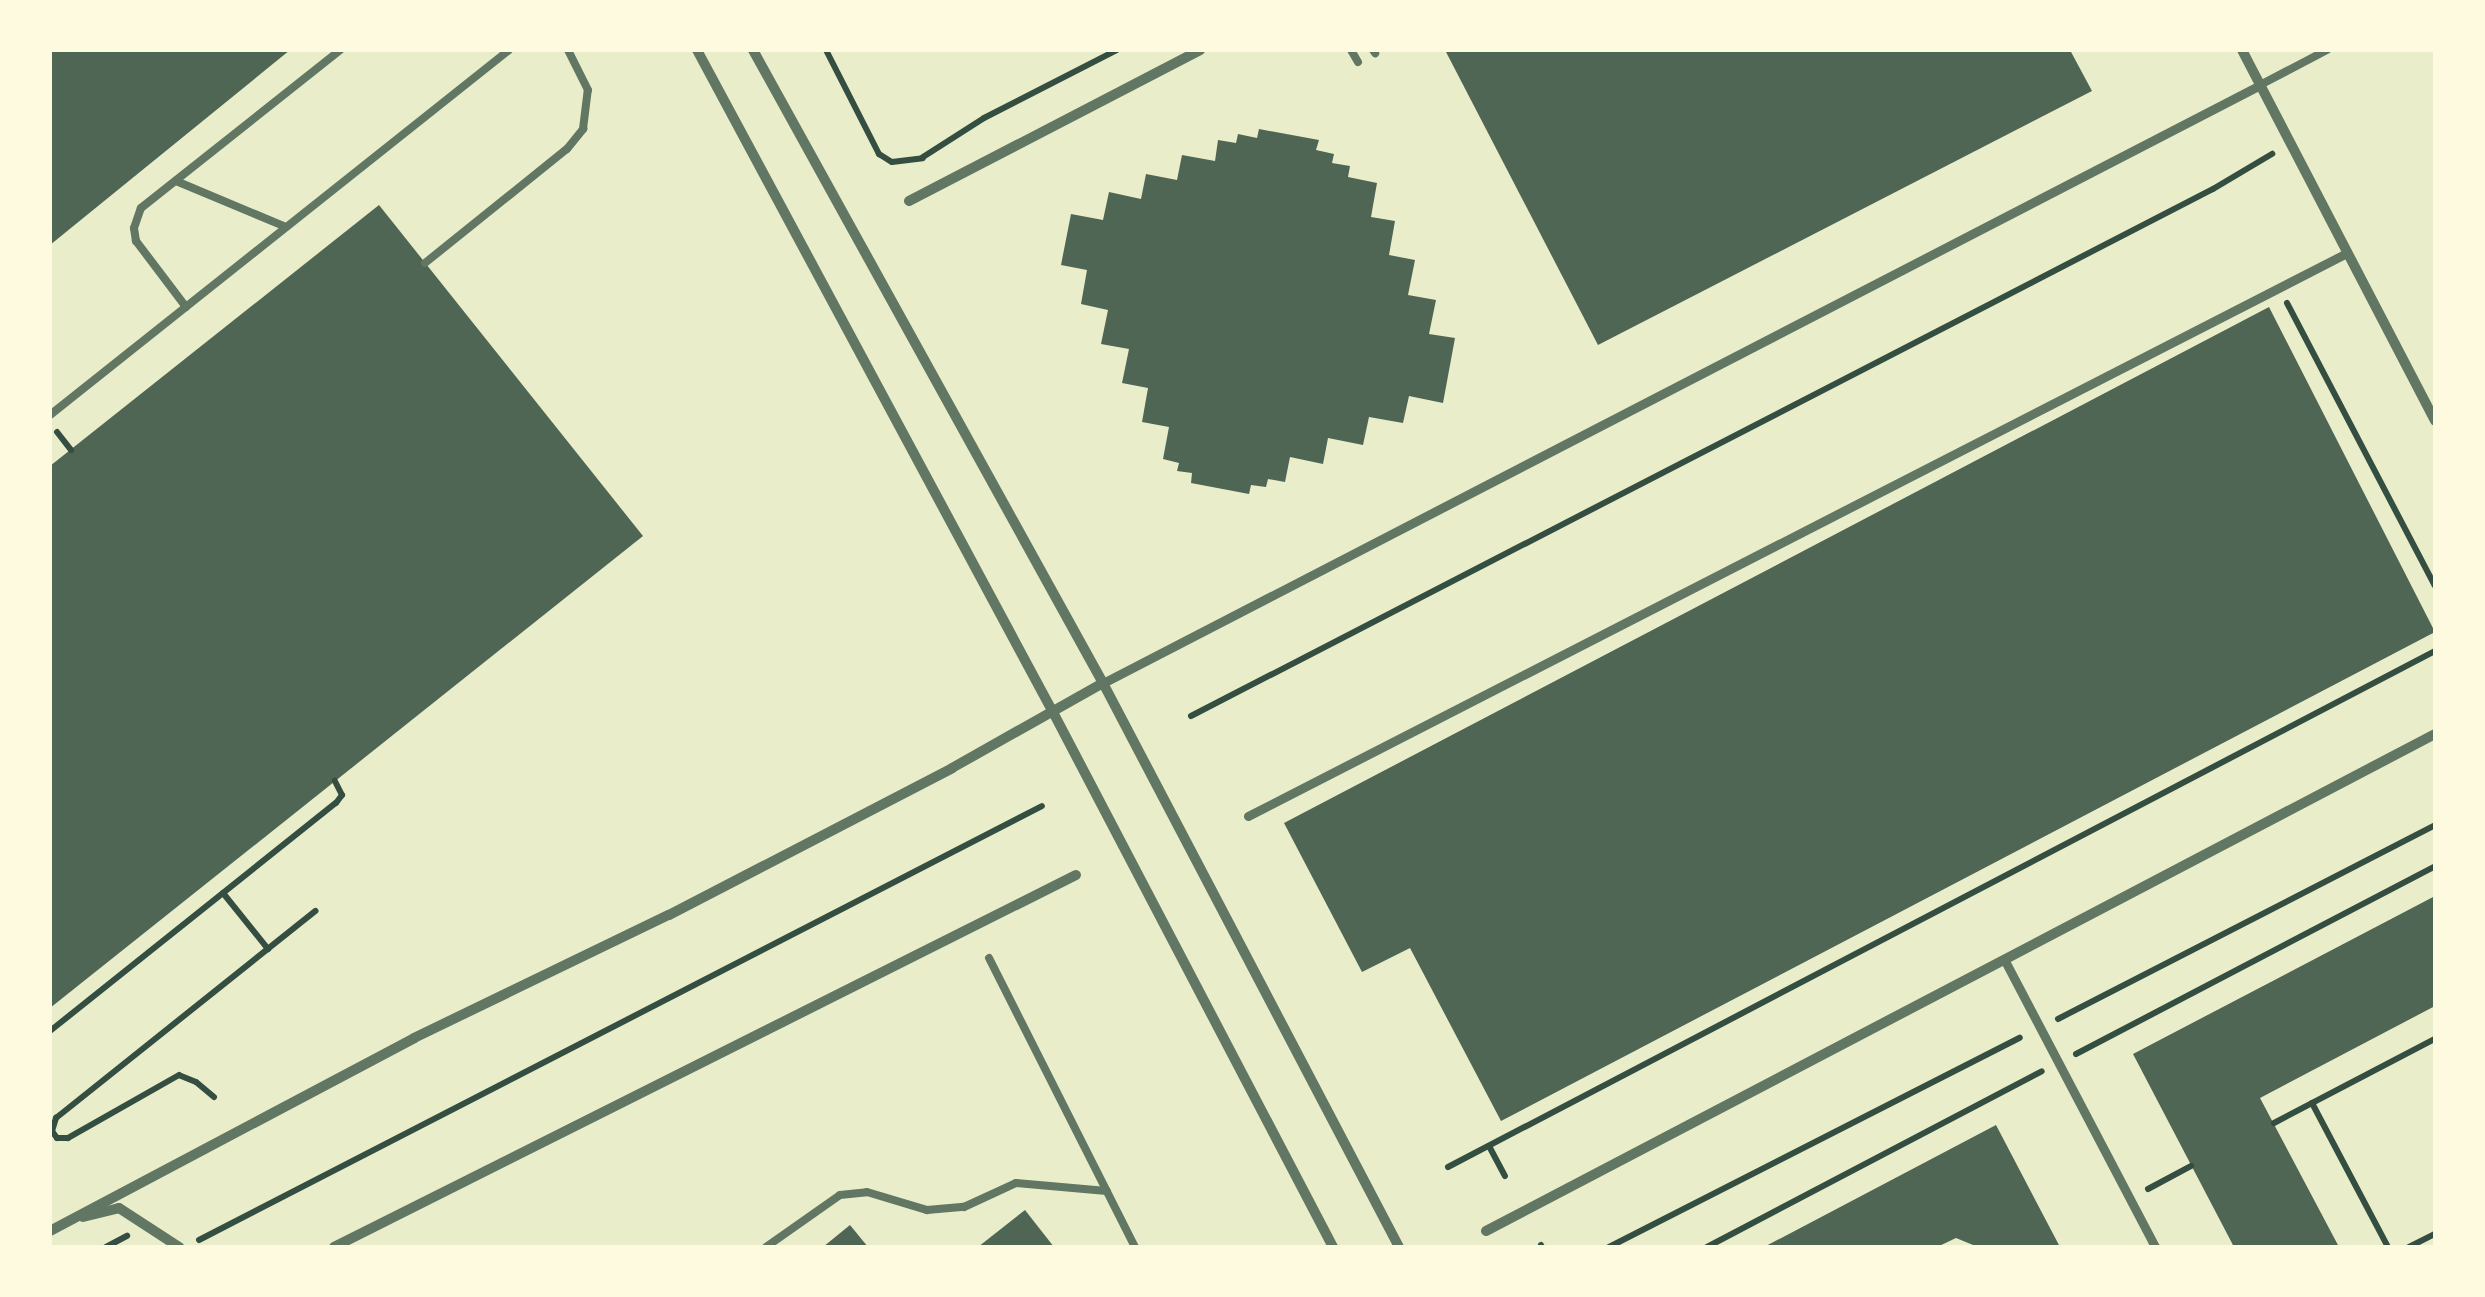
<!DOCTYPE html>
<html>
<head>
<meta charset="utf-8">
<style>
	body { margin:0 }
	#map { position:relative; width:2485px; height:1297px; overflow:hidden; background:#e9edc9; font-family:"Source Sans 3",sans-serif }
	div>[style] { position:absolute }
	.building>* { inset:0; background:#4f6655 }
	.path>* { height:6px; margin:-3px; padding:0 3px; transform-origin:3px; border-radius:3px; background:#344e41 }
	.service>* { height:8px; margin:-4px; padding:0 4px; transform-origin:4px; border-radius:4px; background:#617663 }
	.pedestrian>* { height:9px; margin:-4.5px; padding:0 4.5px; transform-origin:4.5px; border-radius:4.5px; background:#617663 }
	.minor>* { height:10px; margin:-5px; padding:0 5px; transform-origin:5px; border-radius:5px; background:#617663 }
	span { translate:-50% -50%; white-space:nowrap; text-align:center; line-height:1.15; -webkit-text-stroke:8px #fefae0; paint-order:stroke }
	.frame { position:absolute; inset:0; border:52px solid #fefae0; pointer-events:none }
</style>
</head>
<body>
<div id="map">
	<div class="building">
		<div style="clip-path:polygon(50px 50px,290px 50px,50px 245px)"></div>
		<div style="clip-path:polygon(1445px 50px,2070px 50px,2092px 91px,1598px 345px)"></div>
		<div style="clip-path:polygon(1259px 129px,1319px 140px,1316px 150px,1334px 154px,1332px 163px,1350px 166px,1348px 177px,1377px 183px,1371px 217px,1395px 221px,1389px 255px,1415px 260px,1408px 295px,1436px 300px,1429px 334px,1455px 338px,1443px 403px,1409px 396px,1403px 423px,1369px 417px,1363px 445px,1328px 438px,1323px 464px,1290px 457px,1285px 482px,1268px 479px,1266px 487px,1251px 485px,1249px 494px,1191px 483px,1192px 473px,1177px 471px,1179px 463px,1163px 459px,1169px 427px,1142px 422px,1148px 388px,1122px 383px,1129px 349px,1101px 344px,1108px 310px,1081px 304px,1087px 270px,1061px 265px,1071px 214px,1103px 220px,1109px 192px,1141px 199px,1146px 174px,1177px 180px,1182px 155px,1215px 161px,1218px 140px,1236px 143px,1238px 134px,1257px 138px)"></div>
		<div style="clip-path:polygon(379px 205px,643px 536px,50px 1008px,50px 466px)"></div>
		<div style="clip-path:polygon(2269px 307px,2435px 632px,1501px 1121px,1410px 948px,1362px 972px,1284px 823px)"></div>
		<div style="clip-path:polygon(2435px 896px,2435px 1006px,2260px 1098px,2339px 1247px,2234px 1247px,2133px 1054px)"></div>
		<div style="clip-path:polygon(1996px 1125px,2060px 1247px,1978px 1247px,1956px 1238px,1937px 1247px,1764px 1247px)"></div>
		<div style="clip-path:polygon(1025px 1210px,1054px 1247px,978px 1247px)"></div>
		<div style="clip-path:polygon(850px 1225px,868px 1247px,823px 1247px)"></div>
	</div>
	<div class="path">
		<div style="left:826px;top:50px;width:117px;rotate:63deg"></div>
		<div style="left:879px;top:154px;width:15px;rotate:32deg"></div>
		<div style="left:892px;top:162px;width:31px;rotate:-7deg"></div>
		<div style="left:923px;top:157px;width:72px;rotate:-32.6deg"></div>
		<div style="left:984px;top:118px;width:149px;rotate:-27.1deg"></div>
		<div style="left:2287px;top:303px;width:319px;rotate:62.4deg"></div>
		<div style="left:57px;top:432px;width:23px;rotate:52deg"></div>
		<div style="left:1191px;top:716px;width:1150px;rotate:-27.28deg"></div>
		<div style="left:2213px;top:189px;width:69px;rotate:-30.7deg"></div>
		<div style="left:223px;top:893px;width:72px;rotate:51.2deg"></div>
		<div style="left:2058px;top:1019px;width:424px;rotate:-27.2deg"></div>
		<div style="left:50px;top:1031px;width:366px;rotate:-38.6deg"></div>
		<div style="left:336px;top:803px;width:10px;rotate:-53deg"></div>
		<div style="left:342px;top:795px;width:16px;rotate:-117deg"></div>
		<div style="left:2076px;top:1054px;width:405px;rotate:-27.6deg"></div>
		<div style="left:214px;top:1097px;width:23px;rotate:-140deg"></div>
		<div style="left:196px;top:1082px;width:18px;rotate:-158deg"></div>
		<div style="left:179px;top:1075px;width:128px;rotate:150.4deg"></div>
		<div style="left:68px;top:1138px;width:11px;rotate:180deg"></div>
		<div style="left:57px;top:1138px;width:9px;rotate:-126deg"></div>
		<div style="left:52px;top:1131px;width:14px;rotate:-73deg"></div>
		<div style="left:56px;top:1118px;width:332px;rotate:-38.6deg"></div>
		<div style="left:2312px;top:1103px;width:163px;rotate:62.2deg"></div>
		<div style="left:2274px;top:1123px;width:182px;rotate:-27.6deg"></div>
		<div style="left:1489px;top:1146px;width:34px;rotate:62deg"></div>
		<div style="left:1448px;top:1167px;width:1114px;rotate:-27.6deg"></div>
		<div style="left:2148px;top:1189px;width:49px;rotate:-28.1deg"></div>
		<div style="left:199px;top:1240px;width:948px;rotate:-27.24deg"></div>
		<div style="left:1541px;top:1245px;width:2px;rotate:63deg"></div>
		<div style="left:106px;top:1247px;width:24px;rotate:-28deg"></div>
		<div style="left:1609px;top:1247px;width:461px;rotate:-27deg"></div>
		<div style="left:1707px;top:1247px;width:378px;rotate:-27.7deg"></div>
		<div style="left:2409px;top:1247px;width:29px;rotate:-27deg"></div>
	</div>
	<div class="service">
		<div style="left:1351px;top:50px;width:14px;rotate:60deg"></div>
		<div style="left:1373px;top:50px;width:4px;rotate:56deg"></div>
		<div style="left:2260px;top:85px;width:76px;rotate:-27.6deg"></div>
		<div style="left:176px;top:181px;width:119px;rotate:22.7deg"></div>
		<div style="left:425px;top:263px;width:182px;rotate:-38.8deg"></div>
		<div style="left:567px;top:149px;width:26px;rotate:-51deg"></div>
		<div style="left:583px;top:129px;width:39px;rotate:-83deg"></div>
		<div style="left:588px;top:90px;width:45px;rotate:-116.6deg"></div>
		<div style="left:186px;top:307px;width:83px;rotate:-127.1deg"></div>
		<div style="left:136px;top:241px;width:13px;rotate:-99deg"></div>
		<div style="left:134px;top:228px;width:21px;rotate:-71deg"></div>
		<div style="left:141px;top:208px;width:254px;rotate:-38.4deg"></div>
		<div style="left:50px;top:415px;width:586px;rotate:-38.49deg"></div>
		<div style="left:989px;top:958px;width:324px;rotate:63.2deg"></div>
		<div style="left:766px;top:1247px;width:90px;rotate:-35.1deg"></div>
		<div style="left:840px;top:1195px;width:27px;rotate:-6deg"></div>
		<div style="left:867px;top:1192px;width:63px;rotate:16.7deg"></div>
		<div style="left:927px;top:1210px;width:37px;rotate:-5deg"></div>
		<div style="left:964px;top:1207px;width:57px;rotate:-24.8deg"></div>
		<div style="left:1016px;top:1183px;width:91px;rotate:5deg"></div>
	</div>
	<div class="pedestrian">
		<div style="left:1103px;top:683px;width:1302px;rotate:-27.33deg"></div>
		<div style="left:1248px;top:816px;width:1235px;rotate:-27.13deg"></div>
		<div style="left:2004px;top:959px;width:325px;rotate:62.3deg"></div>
	</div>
	<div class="minor">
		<div style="left:697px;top:50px;width:754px;rotate:61.74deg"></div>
		<div style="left:1054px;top:714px;width:602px;rotate:62.37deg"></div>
		<div style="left:753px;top:50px;width:723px;rotate:61.06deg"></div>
		<div style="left:1103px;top:683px;width:637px;rotate:62.31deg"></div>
		<div style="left:2242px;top:50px;width:418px;rotate:62.5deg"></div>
		<div style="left:909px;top:201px;width:328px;rotate:-27.4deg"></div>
		<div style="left:83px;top:1217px;width:37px;rotate:-14deg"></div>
		<div style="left:119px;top:1208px;width:72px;rotate:33deg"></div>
		<div style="left:50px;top:1231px;width:412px;rotate:-27.9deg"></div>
		<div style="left:414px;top:1038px;width:283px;rotate:-25.8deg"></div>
		<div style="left:669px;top:915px;width:319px;rotate:-27.4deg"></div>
		<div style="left:952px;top:768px;width:173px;rotate:-29.4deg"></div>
		<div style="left:1486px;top:1231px;width:1071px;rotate:-27.64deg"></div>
		<div style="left:334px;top:1247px;width:830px;rotate:-26.63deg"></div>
	</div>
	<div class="frame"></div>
</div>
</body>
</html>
